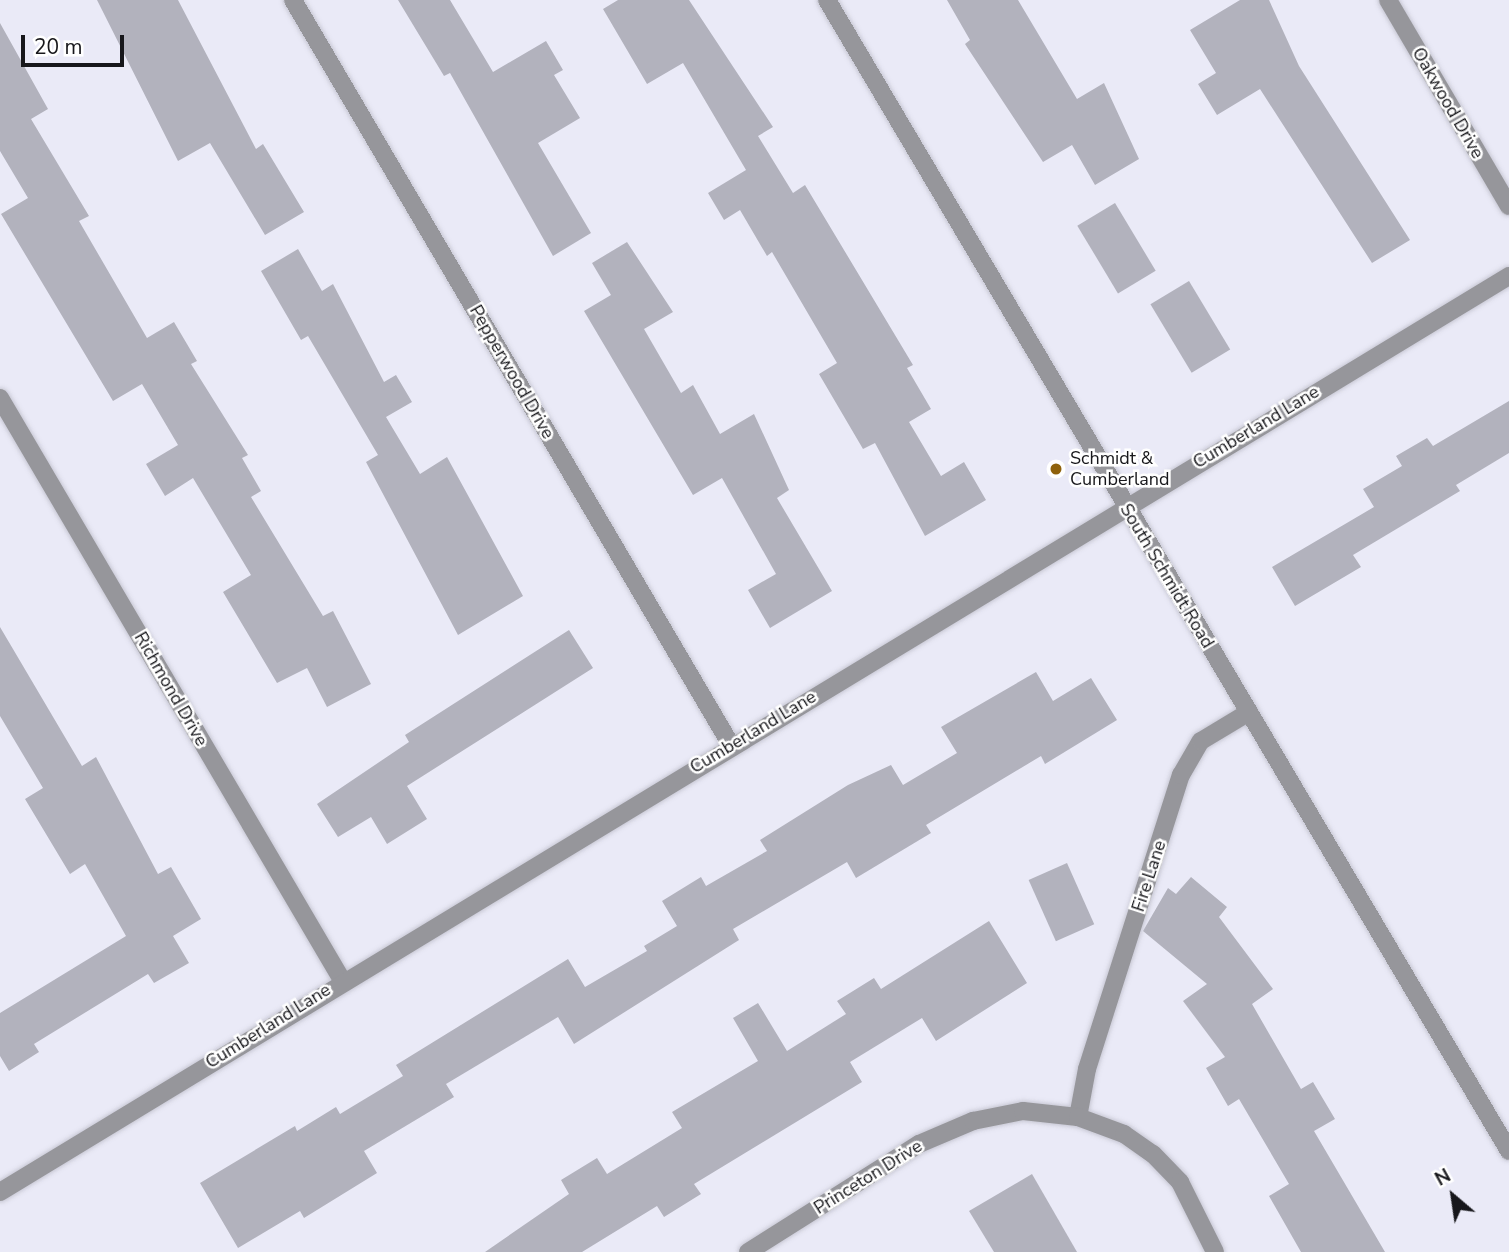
<!DOCTYPE html>
<html>
<head>
<meta charset="utf-8">
<style>
	body { margin:0 }
	#map { position:relative; width:1509px; height:1252px; overflow:hidden; background:#eaeaf7; font-family:"Nunito Sans",sans-serif }
	div>[style] { position:absolute }
	.building>* { inset:0; background:#b2b2bd; transform-origin:0 0 }
	.roads { filter:drop-shadow(0 0 2px #c8c8d4) drop-shadow(0 0 2px #c8c8d4) }
	.service>* { height:18px; margin:-9px; padding:0 9px; transform-origin:9px; border-radius:9px; background:#96969b }
	.minor>* { height:18px; margin:-9px; padding:0 9px; transform-origin:9px; border-radius:9px; background:#96969b }
	.tertiary>* { height:18px; margin:-9px; padding:0 9px; transform-origin:9px; border-radius:9px; background:#96969b }
	.dots>* { width:19px; height:19px; translate:-50% -50%; box-sizing:border-box; border:4px solid #fff; border-radius:50% }
	span { translate:-50% -50%; white-space:nowrap; text-align:center; line-height:1.15; -webkit-text-stroke:5px #fff; paint-order:stroke }
	.street-label { font-size:18px; color:#17171b }
	.poi-label { font-size:18px; color:#17171b }
	.left { translate:0 -50%; text-align:left }
	.north { position:absolute; left:1418px; top:1161px; width:70px; height:70px; -webkit-text-stroke:5px #fff; paint-order:stroke; rotate:331deg; font-size:19px; font-weight:700; line-height:28px; text-align:center; color:#17171b }
	.north::after { content:''; display:block; margin:auto; width:24px; height:32px; background:#17171b; clip-path:polygon(50% 0,100% 100%,50% 72%,0 100%) }
	.scale { position:absolute; left:21px; top:35px; width:103px; height:32px; box-sizing:border-box; border:4px solid #17171b; border-top:0; padding-left:9px; font-size:21px; line-height:24px; white-space:nowrap; color:#17171b; -webkit-text-stroke:5px #fff; paint-order:stroke }
</style>
</head>
<body>
<div id="map">
	<div class="building">
		<div style="clip-path:polygon(97px 0,178px 0,256px 149px,263px 144px,304px 212px,265px 235px,210px 143px,178px 161px)"></div>
		<div style="clip-path:polygon(398px 0,450px 0,493px 72px,546px 41px,563px 70px,554px 75px,580px 118px,538px 143px,591px 233px,553px 256px,450px 73px,444px 76px)"></div>
		<div style="clip-path:polygon(618px 0,689px 0,773px 127px,758px 136px,793px 193px,805px 185px,913px 365px,907px 368px,931px 409px,909px 422px,941px 476px,964px 462px,986px 500px,925px 536px,875px 443px,863px 449px,819px 374px,837px 363px,772px 252px,767px 256px,740px 210px,724px 220px,708px 193px,746px 170px,683px 63px,647px 84px,603px 9px)"></div>
		<div style="clip-path:polygon(947px 0,1018px 0,1077px 99px,1104px 83px,1139px 159px,1095px 185px,1072px 145px,1043px 162px,965px 44px,970px 40px)"></div>
		<div style="clip-path:polygon(1240px 0,1269px 0,1299px 66px,1410px 240px,1372px 263px,1260px 89px,1217px 115px,1198px 84px,1216px 73px,1190px 30px)"></div>
		<div style="clip-path:polygon(0 23px,48px 109px,31px 119px,89px 216px,79px 221px,147px 338px,174px 322px,197px 361px,191px 364px,248px 455px,242px 458px,261px 491px,251px 497px,323px 616px,333px 611px,371px 684px,327px 707px,307px 668px,277px 683px,223px 592px,251px 575px,193px 478px,165px 496px,146px 464px,178px 445px,142px 384px,113px 401px,1px 214px,28px 198px,0 151px)"></div>
		<div style="left:1115px;top:203px;width:79px;height:44px;rotate:59deg"></div>
		<div style="clip-path:polygon(627px 242px,673px 312px,644px 329px,681px 393px,693px 385px,720px 434px,754px 414px,789px 490px,777px 498px,832px 591px,770px 628px,748px 590px,776px 574px,722px 478px,693px 495px,584px 311px,611px 295px,592px 263px)"></div>
		<div style="clip-path:polygon(298px 249px,322px 291px,333px 284px,384px 382px,396px 375px,412px 402px,386px 417px,420px 474px,447px 457px,523px 596px,458px 635px,366px 462px,378px 455px,308px 336px,301px 340px,261px 271px)"></div>
		<div style="left:1189px;top:281px;width:80px;height:45px;rotate:59deg"></div>
		<div style="clip-path:polygon(1509px 401px,1509px 453px,1456px 485px,1460px 491px,1353px 555px,1361px 567px,1295px 606px,1272px 567px,1374px 507px,1363px 489px,1402px 466px,1396px 456px,1427px 438px,1433px 446px)"></div>
		<div style="clip-path:polygon(0 627px,82px 766px,96px 757px,158px 874px,171px 867px,201px 919px,173px 936px,189px 963px,154px 983px,148px 974px,34px 1044px,39px 1052px,9px 1071px,0 1056px,0 1013px,126px 936px,85px 864px,70px 874px,25px 799px,43px 788px,0 716px)"></div>
		<div style="clip-path:polygon(569px 630px,593px 668px,407px 786px,427px 819px,387px 844px,371px 817px,338px 837px,317px 804px,409px 742px,405px 735px)"></div>
		<div style="clip-path:polygon(1036px 672px,1053px 701px,1091px 678px,1117px 720px,1045px 764px,1041px 756px,926px 825px,931px 833px,856px 878px,847px 862px,733px 929px,739px 940px,574px 1044px,558px 1017px,446px 1084px,454px 1097px,364px 1151px,377px 1173px,304px 1218px,300px 1211px,238px 1248px,200px 1183px,295px 1126px,297px 1131px,336px 1107px,340px 1114px,403px 1076px,396px 1065px,568px 959px,585px 987px,647px 951px,644px 946px,677px 926px,662px 901px,701px 877px,706px 886px,767px 851px,760px 840px,848px 785px,891px 765px,903px 785px,957px 753px,941px 727px)"></div>
		<div style="left:1067px;top:863px;width:67px;height:42px;rotate:66deg"></div>
		<div style="clip-path:polygon(1191px 877px,1227px 907px,1219px 917px,1273px 989px,1252px 1004px,1301px 1089px,1313px 1082px,1335px 1119px,1314px 1131px,1385px 1252px,1301px 1252px,1269px 1196px,1289px 1184px,1239px 1099px,1228px 1106px,1206px 1068px,1225px 1057px,1183px 1001px,1207px 984px,1143px 931px,1168px 888px,1176px 894px)"></div>
		<div style="clip-path:polygon(989px 921px,1027px 983px,936px 1041px,922px 1018px,850px 1062px,862px 1082px,694px 1184px,701px 1194px,664px 1217px,657px 1206px,582px 1252px,485px 1252px,569px 1194px,561px 1180px,597px 1158px,607px 1174px,682px 1128px,672px 1112px,758px 1061px,733px 1018px,758px 1003px,787px 1051px,846px 1014px,837px 1001px,874px 978px,881px 989px)"></div>
		<div style="clip-path:polygon(1032px 1174px,1077px 1252px,994px 1252px,969px 1211px)"></div>
	</div>
	<div class="roads">
		<div class="service">
			<div style="left:1087px;top:1069px;width:309px;rotate:-72.3deg"></div>
			<div style="left:1181px;top:775px;width:39px;rotate:-60deg"></div>
			<div style="left:1201px;top:741px;width:56px;rotate:-31.1deg"></div>
		</div>
		<div class="minor">
			<div style="left:293px;top:0;width:864px;rotate:59.55deg"></div>
			<div style="left:1388px;top:0;width:239px;rotate:59.6deg"></div>
			<div style="left:0;top:398px;width:675px;rotate:59.56deg"></div>
			<div style="left:1078px;top:1117px;width:49px;rotate:-79.4deg"></div>
			<div style="left:0;top:1192px;width:1765px;rotate:-31.26deg"></div>
			<div style="left:748px;top:1252px;width:202px;rotate:-32.3deg"></div>
			<div style="left:919px;top:1144px;width:59px;rotate:-23.1deg"></div>
			<div style="left:973px;top:1121px;width:51px;rotate:-11.3deg"></div>
			<div style="left:1023px;top:1111px;width:55px;rotate:6.2deg"></div>
			<div style="left:1078px;top:1117px;width:49px;rotate:20.3deg"></div>
			<div style="left:1124px;top:1134px;width:35px;rotate:35deg"></div>
			<div style="left:1153px;top:1154px;width:39px;rotate:46deg"></div>
			<div style="left:1180px;top:1182px;width:78px;rotate:63.4deg"></div>
		</div>
		<div class="tertiary">
			<div style="left:827px;top:0;width:1338px;rotate:59.35deg"></div>
		</div>
	</div>
	<div class="dots">
		<div style="left:1056px;top:469px;background:#8f610b"></div>
	</div>
	<div class="street-label">
		<span style="left:1448px;top:103px;rotate:60deg">Oakwood Drive</span>
		<span style="left:512px;top:372px;rotate:60deg">Pepperwood Drive</span>
		<span style="left:1256px;top:427px;rotate:-31deg">Cumberland Lane</span>
		<span style="left:1167px;top:576px;rotate:59deg">South Schmidt Road</span>
		<span style="left:171px;top:689px;rotate:60deg">Richmond Drive</span>
		<span style="left:753px;top:732px;rotate:-31deg">Cumberland Lane</span>
		<span style="left:1149px;top:876px;rotate:-72deg">Fire Lane</span>
		<span style="left:268px;top:1026px;rotate:-32deg">Cumberland Lane</span>
		<span style="left:868px;top:1177px;rotate:-32deg">Princeton Drive</span>
	</div>
	<div class="poi-label">
		<span class="left" style="left:1070px;top:469px">Schmidt &amp;<br>Cumberland</span>
	</div>
	<div class="north">N</div>
	<div class="scale">20 m</div>
</div>
</body>
</html>
